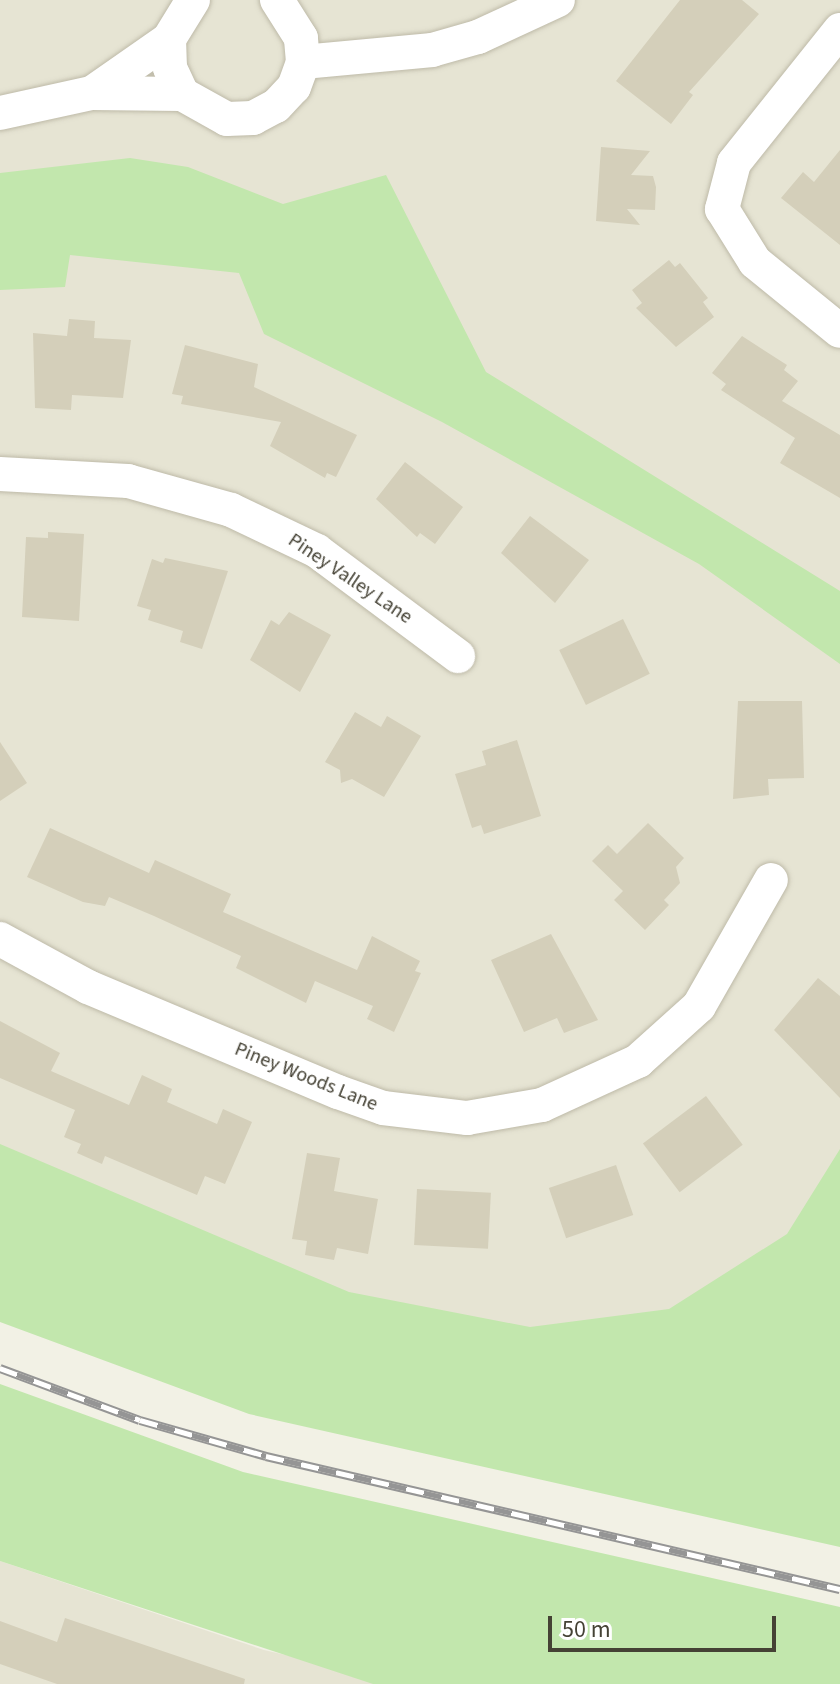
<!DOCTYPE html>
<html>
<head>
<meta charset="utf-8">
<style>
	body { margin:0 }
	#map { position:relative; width:840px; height:1684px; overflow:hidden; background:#f2f1e5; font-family:"Source Sans 3",sans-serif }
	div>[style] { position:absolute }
	.residential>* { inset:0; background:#e6e4d3 }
	.green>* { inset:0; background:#c2e7ad }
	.building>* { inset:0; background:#d4cfba; transform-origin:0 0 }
	.roads { filter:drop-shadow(0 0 2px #bebaa8) drop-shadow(0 0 2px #bebaa8) }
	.minor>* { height:34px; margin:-17px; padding:0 17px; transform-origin:17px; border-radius:17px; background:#fff }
	.rail>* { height:9px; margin-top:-4.5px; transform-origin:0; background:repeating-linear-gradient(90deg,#fff 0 18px,#959595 0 36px); box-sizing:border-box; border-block:2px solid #959595 }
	span { translate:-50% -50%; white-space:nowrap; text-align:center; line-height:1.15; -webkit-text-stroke:6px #fff; paint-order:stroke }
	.street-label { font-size:20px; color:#454235 }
	.scale { position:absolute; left:548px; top:1616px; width:228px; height:36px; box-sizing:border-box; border:4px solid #454235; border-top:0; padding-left:10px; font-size:24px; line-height:28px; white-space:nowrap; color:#454235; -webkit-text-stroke:6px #fff; paint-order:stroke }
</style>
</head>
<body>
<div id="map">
	<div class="residential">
		<div style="clip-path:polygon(0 0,840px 0,840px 1541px,0 1316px)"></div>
		<div style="clip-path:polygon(0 1561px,264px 1650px,412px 1684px,0 1684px)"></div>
	</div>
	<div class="green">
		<div style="clip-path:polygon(130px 158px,188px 167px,283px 204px,386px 175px,486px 372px,840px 591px,840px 664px,699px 564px,442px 422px,264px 334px,239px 273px,70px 255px,65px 287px,0 290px,0 173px)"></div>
		<div style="clip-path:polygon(0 1144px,349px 1292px,530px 1327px,669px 1309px,787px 1234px,840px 1149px,840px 1547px,249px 1414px,0 1322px)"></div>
		<div style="clip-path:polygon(0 1384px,243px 1472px,840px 1607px,840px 1684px,373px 1684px,0 1561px)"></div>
	</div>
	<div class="building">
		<div style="clip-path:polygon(680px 0,742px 0,759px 14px,689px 92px,693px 95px,671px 124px,616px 81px)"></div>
		<div style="clip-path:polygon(601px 147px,650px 151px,631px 175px,653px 176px,656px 187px,655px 210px,627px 209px,640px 225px,596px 221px)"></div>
		<div style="clip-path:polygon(840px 150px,840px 245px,781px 198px,803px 172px,814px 182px)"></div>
		<div style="clip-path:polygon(669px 260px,675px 267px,680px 263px,708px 298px,703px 302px,714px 317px,676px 347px,636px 308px,642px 303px,632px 290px)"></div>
		<div style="clip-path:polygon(69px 319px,95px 321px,94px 338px,131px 340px,123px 398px,72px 395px,71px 410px,35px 408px,33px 333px,67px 336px)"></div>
		<div style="clip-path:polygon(742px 336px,787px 365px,784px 370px,798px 381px,782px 401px,840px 435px,840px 498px,780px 463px,795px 438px,721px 390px,726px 384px,712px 373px)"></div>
		<div style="clip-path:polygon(185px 345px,258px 364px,254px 387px,357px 435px,336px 477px,327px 473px,325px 478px,270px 446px,281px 422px,181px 404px,183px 396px,172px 394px)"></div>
		<div style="clip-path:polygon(405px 462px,463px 507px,435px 544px,420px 533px,417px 537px,376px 499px)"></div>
		<div style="clip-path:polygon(530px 516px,589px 560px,555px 603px,501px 553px)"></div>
		<div style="clip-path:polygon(48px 532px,84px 534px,79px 621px,22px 617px,26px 537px,48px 538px)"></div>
		<div style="clip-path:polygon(165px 558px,228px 571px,202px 649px,180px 642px,183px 631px,148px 620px,151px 610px,137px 606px,152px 559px,163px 563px)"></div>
		<div style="clip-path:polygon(289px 612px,331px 635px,300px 692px,250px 660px,271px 620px,279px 625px)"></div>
		<div style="left:623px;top:619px;width:61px;height:71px;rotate:64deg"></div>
		<div style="clip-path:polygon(738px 701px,802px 701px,804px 778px,768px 779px,769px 795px,733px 799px)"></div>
		<div style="clip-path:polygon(355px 712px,381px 727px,387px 716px,421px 736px,384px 797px,352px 779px,341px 783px,340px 770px,325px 762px)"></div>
		<div style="clip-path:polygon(517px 740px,541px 816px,484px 834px,481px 825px,472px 828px,455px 774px,486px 765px,482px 751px)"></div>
		<div style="clip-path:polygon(0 742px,27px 783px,0 801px)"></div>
		<div style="clip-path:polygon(648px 823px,684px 858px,676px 867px,680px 883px,664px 900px,669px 905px,645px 930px,614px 900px,623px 891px,592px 861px,608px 845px,617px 854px)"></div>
		<div style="clip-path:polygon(50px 828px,149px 873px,155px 860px,231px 894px,223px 912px,357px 970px,372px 936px,420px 961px,415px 971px,421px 973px,394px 1032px,367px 1019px,373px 1006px,315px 981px,306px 1003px,236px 968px,241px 956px,154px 916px,109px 897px,105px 906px,83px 902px,27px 877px)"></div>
		<div style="clip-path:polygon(551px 934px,598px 1020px,564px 1033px,557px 1018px,524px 1032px,491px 960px)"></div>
		<div style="clip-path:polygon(818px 978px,840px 996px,840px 1098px,774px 1030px)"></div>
		<div style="clip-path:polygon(0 1021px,60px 1053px,51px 1071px,129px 1105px,142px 1075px,172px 1089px,167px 1102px,217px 1124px,223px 1109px,252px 1122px,225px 1184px,205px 1176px,197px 1195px,105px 1156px,102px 1164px,77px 1153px,81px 1144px,64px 1137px,75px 1110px,0 1078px)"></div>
		<div style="left:706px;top:1096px;width:61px;height:79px;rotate:53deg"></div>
		<div style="clip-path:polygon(307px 1153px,340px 1158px,334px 1191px,378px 1199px,368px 1254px,337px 1248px,334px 1260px,305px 1255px,307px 1241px,292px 1239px)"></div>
		<div style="left:616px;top:1165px;width:53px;height:71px;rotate:71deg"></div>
		<div style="left:417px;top:1189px;width:74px;height:56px;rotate:3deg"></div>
		<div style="clip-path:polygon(65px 1618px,245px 1679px,244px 1684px,57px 1684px,0 1664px,0 1621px,57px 1642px)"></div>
	</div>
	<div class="roads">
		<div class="minor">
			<div style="left:193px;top:0;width:46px;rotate:121.6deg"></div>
			<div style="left:169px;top:39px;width:29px;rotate:88deg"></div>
			<div style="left:170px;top:68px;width:29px;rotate:65deg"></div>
			<div style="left:182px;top:94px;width:51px;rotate:29.1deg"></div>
			<div style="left:227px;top:119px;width:26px;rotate:-2deg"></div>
			<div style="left:253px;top:118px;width:26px;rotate:-28deg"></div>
			<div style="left:276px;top:106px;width:26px;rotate:-47deg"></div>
			<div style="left:294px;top:87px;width:27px;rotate:-70deg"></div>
			<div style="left:303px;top:62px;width:24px;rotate:-95deg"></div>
			<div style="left:301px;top:38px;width:45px;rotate:-122.3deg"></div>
			<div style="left:840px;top:30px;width:170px;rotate:128.6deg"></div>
			<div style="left:734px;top:163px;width:48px;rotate:104.6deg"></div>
			<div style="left:722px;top:209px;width:62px;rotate:58.1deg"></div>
			<div style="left:755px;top:262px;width:109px;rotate:39.1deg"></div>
			<div style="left:303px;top:62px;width:130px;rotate:-5.3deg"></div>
			<div style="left:432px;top:50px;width:48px;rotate:-15.8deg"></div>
			<div style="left:478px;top:37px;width:88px;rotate:-24.8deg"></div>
			<div style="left:92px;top:93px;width:94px;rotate:-35deg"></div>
			<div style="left:0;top:113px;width:94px;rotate:-12.3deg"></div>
			<div style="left:92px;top:93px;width:90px;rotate:0.6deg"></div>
			<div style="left:0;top:474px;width:128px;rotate:3.1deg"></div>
			<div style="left:128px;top:481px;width:107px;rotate:15.7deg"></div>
			<div style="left:231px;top:510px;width:95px;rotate:25.5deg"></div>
			<div style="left:317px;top:551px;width:176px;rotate:36.7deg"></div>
			<div style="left:0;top:939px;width:100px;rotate:28.6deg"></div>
			<div style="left:88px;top:987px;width:271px;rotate:22.8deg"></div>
			<div style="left:338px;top:1092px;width:48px;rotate:19.6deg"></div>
			<div style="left:383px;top:1108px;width:85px;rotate:6.8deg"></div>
			<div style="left:467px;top:1118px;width:76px;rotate:-9.8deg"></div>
			<div style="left:542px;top:1105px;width:106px;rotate:-24.6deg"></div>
			<div style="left:638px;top:1061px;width:82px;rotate:-42deg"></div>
			<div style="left:699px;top:1006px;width:145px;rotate:-60.3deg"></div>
		</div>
	</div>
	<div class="rail">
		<div style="left:0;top:1368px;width:149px;rotate:20.4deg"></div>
		<div style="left:140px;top:1420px;width:131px;rotate:15.9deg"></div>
		<div style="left:266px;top:1456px;width:589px;rotate:13.05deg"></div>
	</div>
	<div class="street-label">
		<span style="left:350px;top:579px;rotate:34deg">Piney Valley Lane</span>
		<span style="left:306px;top:1077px;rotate:22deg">Piney Woods Lane</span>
	</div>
	<div class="scale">50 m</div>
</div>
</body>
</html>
